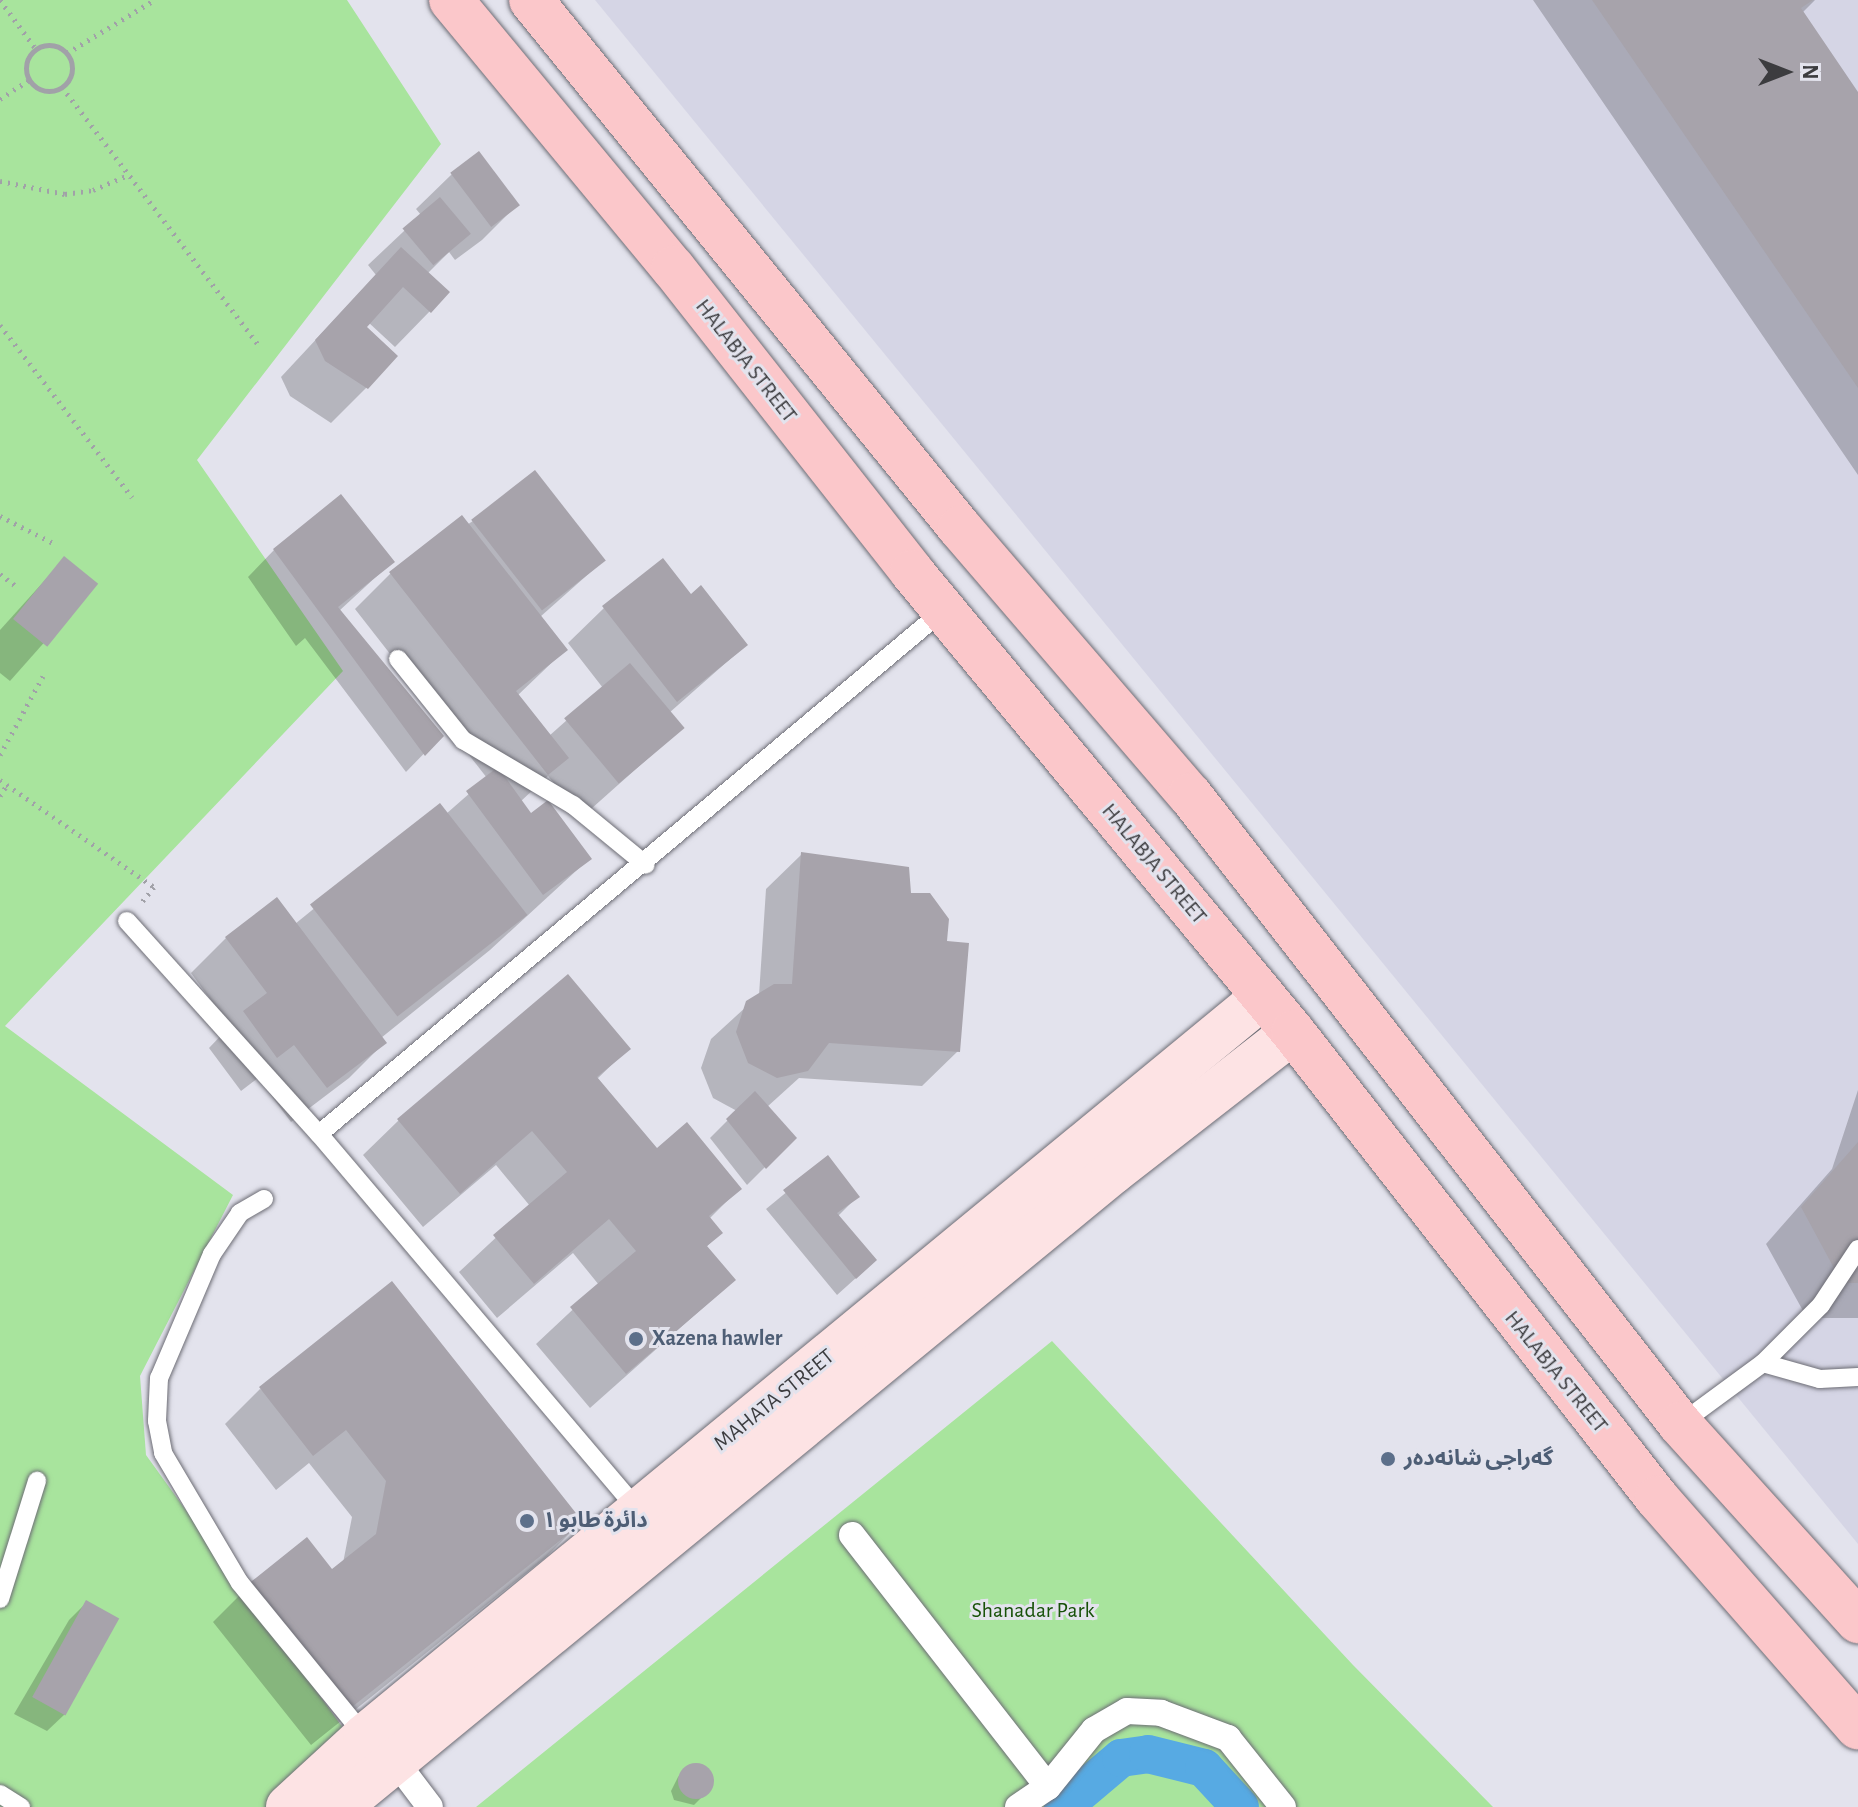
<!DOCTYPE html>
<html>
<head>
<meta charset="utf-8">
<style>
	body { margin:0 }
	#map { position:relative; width:1858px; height:1807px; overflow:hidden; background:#e3e3ed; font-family:"Alegreya Sans","Noto Sans Arabic",sans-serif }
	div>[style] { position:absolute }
	.built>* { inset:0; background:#d5d5e5 }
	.green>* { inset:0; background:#a8e49d }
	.shadow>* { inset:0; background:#0003 }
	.canal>* { height:38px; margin:-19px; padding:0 19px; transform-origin:19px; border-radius:19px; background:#57aae3 }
	.building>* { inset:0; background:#a7a3ab; transform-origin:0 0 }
	.round { border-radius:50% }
	.path>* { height:5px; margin-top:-2.5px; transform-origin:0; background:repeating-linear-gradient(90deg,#a1a1a8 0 2px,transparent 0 8px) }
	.path>.ring { margin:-2.5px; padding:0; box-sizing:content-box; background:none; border:5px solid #a1a1a8; border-radius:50% }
	.roads { filter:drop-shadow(0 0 2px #6d6d75) drop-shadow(0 0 2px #6d6d75) }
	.service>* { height:18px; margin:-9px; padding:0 9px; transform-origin:9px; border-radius:9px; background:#fff }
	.pedestrian>* { height:26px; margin:-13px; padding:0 13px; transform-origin:13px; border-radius:13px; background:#fff }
	.secondary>* { height:44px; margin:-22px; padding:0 22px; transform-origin:22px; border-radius:22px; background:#fde3e4 }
	.primary>* { height:44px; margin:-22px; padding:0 22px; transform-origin:22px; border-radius:22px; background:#fbc7ca }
	.dots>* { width:22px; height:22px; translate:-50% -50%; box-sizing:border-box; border:4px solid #e3e3ed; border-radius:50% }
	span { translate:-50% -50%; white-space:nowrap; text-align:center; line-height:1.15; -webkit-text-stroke:6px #e3e3ed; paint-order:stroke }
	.street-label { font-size:22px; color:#3c3c3f }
	.service-label { font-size:22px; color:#4e5e75; font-weight:700 }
	.left { translate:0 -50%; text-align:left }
	.park-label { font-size:22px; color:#175108 }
	.north { position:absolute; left:1746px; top:32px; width:80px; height:80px; -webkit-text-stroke:6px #e3e3ed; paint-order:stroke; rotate:90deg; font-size:22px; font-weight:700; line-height:32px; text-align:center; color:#3c3c3f }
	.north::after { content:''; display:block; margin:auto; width:28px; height:36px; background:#3c3c3f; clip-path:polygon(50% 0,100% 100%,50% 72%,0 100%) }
</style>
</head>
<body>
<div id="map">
	<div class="built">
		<div style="clip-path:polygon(595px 0,1858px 0,1858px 1544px)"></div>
	</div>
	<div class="green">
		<div style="clip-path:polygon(0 0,347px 0,441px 144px,197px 460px,343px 671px,5px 1026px,233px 1195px,140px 1376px,146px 1455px,343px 1728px,266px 1807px,0 1807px)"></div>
		<div style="clip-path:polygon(1052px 1341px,1353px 1665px,1493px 1807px,476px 1807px)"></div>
	</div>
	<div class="shadow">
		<div style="clip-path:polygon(1533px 0,1815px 0,1802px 13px,1858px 96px,1858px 475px)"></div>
		<div style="clip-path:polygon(452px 174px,517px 205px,482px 240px,455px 260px,449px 252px,427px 274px,430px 311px,395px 347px,368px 322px,364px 327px,366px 388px,331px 423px,290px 396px,281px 377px,376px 275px,368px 265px,421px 215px,416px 209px)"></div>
		<div style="clip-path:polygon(473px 521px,603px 561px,540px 617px,565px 650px,517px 696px,549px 736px,603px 688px,568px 643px,604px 608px,691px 596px,746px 645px,669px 713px,682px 728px,582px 817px,548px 776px,520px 802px,531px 816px,589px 859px,490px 950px,381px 1038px,384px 1043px,349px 1078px,291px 1122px,258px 1078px,241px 1091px,209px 1048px,230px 1026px,191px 973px,226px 938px,295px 924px,440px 806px,446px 814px,487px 778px,355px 609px,391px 573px)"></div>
		<div style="clip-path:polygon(274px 550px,392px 562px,339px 611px,442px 735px,406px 772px,305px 638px,296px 646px,248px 577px)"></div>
		<div style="clip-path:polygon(64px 559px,96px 584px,10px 681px,0 673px,0 630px)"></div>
		<div style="clip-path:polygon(802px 854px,909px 895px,945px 943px,958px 1051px,922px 1086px,799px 1078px,767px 1107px,794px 1138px,747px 1185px,710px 1138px,737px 1111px,713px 1098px,701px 1068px,711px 1039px,759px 995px,766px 889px)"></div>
		<div style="clip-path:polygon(628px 1049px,596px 1080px,656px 1151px,740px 1188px,709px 1219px,721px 1233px,706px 1247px,734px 1280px,590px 1408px,536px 1344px,599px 1285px,573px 1253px,497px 1318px,459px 1272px,530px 1206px,496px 1165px,423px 1227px,363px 1155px,399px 1120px)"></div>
		<div style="clip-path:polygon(1858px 1090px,1858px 1318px,1807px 1318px,1766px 1244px,1832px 1169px)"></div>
		<div style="clip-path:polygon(828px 1158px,857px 1197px,837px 1217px,857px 1277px,837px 1295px,766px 1209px)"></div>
		<div style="clip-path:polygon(260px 1389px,581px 1522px,545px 1558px,311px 1745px,213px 1622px,249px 1586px,332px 1571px,343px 1563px,352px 1517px,309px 1463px,276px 1490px,225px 1424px)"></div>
		<div style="clip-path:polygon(87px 1602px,65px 1714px,47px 1731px,14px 1714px,69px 1620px)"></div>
		<div style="clip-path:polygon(703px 1766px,710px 1773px,711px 1788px,694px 1805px,674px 1800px,671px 1791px,678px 1777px,687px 1768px)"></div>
	</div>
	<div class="canal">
		<div style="left:1063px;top:1807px;width:76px;rotate:-40.2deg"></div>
		<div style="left:1121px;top:1758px;width:27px;rotate:-8deg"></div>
		<div style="left:1148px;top:1754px;width:58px;rotate:14deg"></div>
		<div style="left:1204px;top:1768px;width:53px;rotate:47.3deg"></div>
	</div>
	<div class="building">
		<div style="clip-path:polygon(1592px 0,1813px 0,1801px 8px,1858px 92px,1858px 388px)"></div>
		<div style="left:479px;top:151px;width:68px;height:36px;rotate:53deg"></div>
		<div style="left:440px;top:197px;width:48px;height:49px;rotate:50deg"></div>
		<div style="clip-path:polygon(401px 247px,450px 292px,431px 313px,403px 287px,367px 327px,398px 356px,368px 389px,325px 361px,315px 340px)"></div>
		<div style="left:535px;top:470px;width:115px;height:81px;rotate:52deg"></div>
		<div style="clip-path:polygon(341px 494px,395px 562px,338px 607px,444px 736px,425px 756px,273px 549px)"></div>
		<div style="clip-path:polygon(462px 515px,568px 650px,516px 691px,569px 758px,548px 775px,389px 572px)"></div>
		<div style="left:64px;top:556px;width:44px;height:81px;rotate:39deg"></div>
		<div style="clip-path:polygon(663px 558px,691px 594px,701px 585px,748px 645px,677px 702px,602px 606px)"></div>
		<div style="left:630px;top:663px;width:85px;height:86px;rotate:50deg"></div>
		<div style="clip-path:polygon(498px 767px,531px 813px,548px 800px,592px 859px,543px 895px,466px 791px)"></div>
		<div style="left:440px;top:803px;width:142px;height:165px;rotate:52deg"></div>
		<div style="clip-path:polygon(801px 852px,909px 867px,911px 893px,930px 893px,949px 919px,947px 941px,969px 943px,960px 1052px,829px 1043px,808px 1071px,777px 1078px,748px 1063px,736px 1032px,746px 1001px,774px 984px,792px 984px)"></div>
		<div style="clip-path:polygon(277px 897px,387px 1043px,327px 1088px,294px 1045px,277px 1058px,243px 1011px,267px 993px,225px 937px)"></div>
		<div style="clip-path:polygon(568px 974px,631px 1049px,597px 1077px,657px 1148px,687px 1122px,742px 1189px,709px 1216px,723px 1233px,707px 1246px,736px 1280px,626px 1374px,570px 1307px,636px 1251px,609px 1219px,534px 1284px,493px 1235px,567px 1172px,532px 1131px,460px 1194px,397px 1119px)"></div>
		<div style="clip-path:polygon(755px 1091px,797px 1138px,766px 1169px,726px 1119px)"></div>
		<div style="clip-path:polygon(1858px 1142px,1858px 1283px,1842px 1283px,1801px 1207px)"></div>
		<div style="clip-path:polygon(828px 1155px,860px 1197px,837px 1213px,877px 1260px,856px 1279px,783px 1190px)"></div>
		<div style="clip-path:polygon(392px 1281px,583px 1522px,347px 1711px,247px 1585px,307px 1537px,332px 1569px,376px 1534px,386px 1481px,346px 1430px,313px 1456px,259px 1387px)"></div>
		<div style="left:86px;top:1600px;width:38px;height:111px;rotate:29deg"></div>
		<div class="round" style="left:678px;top:1763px;width:36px;height:36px"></div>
	</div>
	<div class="path">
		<div style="left:0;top:0;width:61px;rotate:53.7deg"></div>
		<div class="ring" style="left:26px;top:45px;width:41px;height:41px"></div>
		<div style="left:67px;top:53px;width:102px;rotate:-31.3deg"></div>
		<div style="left:62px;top:87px;width:325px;rotate:52.7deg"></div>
		<div style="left:0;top:99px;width:35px;rotate:-33deg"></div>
		<div style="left:0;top:181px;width:66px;rotate:11.3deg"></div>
		<div style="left:65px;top:194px;width:28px;rotate:-8deg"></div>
		<div style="left:93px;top:190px;width:39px;rotate:-23deg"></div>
		<div style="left:0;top:325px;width:217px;rotate:52.5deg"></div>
		<div style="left:0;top:516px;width:59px;rotate:27deg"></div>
		<div style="left:0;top:574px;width:20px;rotate:37deg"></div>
		<div style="left:0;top:755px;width:90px;rotate:-61.4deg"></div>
		<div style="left:0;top:780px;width:188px;rotate:34.8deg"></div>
		<div style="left:154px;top:887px;width:19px;rotate:129deg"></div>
		<div style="left:0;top:796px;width:13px;rotate:-58deg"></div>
	</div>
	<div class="roads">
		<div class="service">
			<div style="left:398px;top:659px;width:104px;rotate:51.3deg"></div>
			<div style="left:463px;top:740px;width:128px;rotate:30.6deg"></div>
			<div style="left:573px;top:805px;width:94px;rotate:39.4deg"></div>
			<div style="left:127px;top:921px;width:287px;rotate:48deg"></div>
			<div style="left:319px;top:1134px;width:494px;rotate:49.7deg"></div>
			<div style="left:319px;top:1134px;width:817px;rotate:-39.99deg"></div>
			<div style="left:264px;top:1199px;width:28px;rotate:150deg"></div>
			<div style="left:240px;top:1213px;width:50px;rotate:124.3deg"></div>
			<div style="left:212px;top:1254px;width:135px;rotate:113.1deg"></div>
			<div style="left:159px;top:1378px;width:43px;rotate:92.7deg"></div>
			<div style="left:157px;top:1421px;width:33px;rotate:79deg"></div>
			<div style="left:163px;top:1453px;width:151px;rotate:59.4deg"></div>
			<div style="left:240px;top:1583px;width:198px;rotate:50.8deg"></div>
			<div style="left:1763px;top:1363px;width:59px;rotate:15.7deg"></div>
			<div style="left:1820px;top:1379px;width:38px;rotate:-3deg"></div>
			<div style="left:1680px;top:1424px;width:103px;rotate:-36.3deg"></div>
			<div style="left:1763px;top:1363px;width:82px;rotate:-45deg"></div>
			<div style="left:1821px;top:1305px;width:67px;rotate:-56.5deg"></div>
			<div style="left:0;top:1599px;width:124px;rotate:-72.6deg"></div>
			<div style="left:0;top:1794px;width:25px;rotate:32deg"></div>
		</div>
		<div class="pedestrian">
			<div style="left:852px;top:1535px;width:319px;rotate:52.1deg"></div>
			<div style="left:393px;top:1758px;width:61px;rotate:52.9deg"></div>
			<div style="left:1018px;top:1807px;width:36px;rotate:-34deg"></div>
			<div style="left:1048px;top:1787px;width:73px;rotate:-51.1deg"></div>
			<div style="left:1094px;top:1730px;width:38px;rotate:-30deg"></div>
			<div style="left:1127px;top:1711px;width:34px;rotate:3deg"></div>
			<div style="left:1161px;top:1713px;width:72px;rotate:20.5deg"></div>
			<div style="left:1228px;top:1738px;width:88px;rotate:51.4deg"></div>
		</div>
		<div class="secondary">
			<div style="left:288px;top:1807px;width:105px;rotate:-42.7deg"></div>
			<div style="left:365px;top:1736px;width:1163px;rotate:-39.45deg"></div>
			<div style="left:339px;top:1807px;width:1001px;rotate:-39.37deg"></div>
			<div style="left:1113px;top:1172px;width:228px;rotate:-37.9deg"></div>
		</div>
		<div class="primary">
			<div style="left:451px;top:0;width:348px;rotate:50.4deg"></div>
			<div style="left:673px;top:268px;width:387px;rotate:51.8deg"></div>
			<div style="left:912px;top:572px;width:597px;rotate:50.37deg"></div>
			<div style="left:1293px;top:1032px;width:591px;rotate:52.01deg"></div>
			<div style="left:1657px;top:1498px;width:305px;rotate:48.8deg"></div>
			<div style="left:531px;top:0;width:680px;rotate:50.91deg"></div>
			<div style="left:960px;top:528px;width:352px;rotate:49.3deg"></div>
			<div style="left:1190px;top:795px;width:797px;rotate:52.08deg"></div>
			<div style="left:1680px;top:1424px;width:266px;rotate:47.9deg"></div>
		</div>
	</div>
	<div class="dots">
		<div style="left:636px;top:1339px;background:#5c6f8a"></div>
		<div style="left:1388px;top:1459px;background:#5c6f8a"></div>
		<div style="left:527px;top:1521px;background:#5c6f8a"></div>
	</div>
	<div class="street-label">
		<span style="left:746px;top:361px;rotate:52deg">HALABJA STREET</span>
		<span style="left:1154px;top:864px;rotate:50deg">HALABJA STREET</span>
		<span style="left:1556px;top:1372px;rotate:51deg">HALABJA STREET</span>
		<span style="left:774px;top:1400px;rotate:-39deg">MAHATA STREET</span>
	</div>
	<div class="service-label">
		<span class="left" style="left:652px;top:1339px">Xazena hawler</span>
		<span class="left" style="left:1404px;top:1459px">گەراجی شانەدەر</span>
		<span class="left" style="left:543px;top:1521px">دائرة طابو ١</span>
	</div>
	<div class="park-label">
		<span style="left:1033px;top:1611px">Shanadar Park</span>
	</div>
	<div class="north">N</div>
</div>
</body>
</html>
